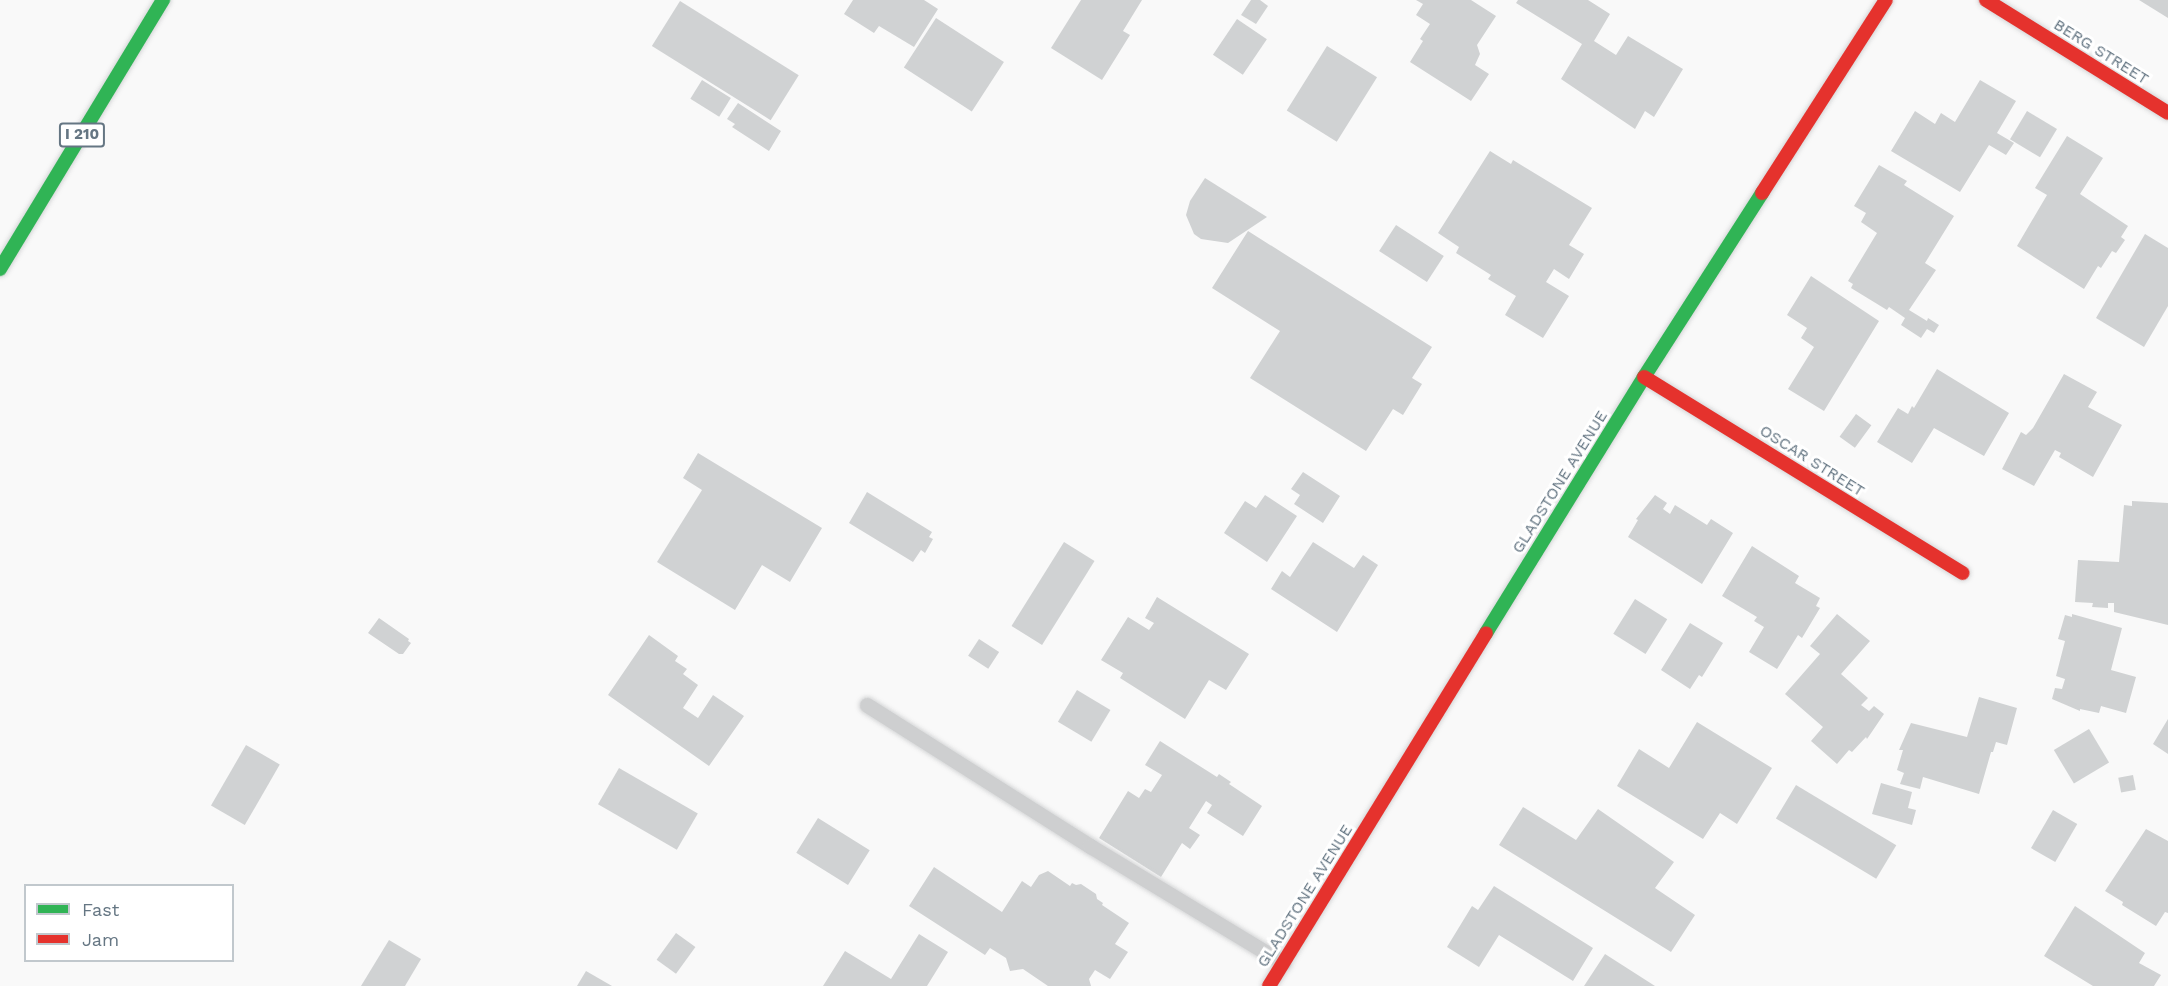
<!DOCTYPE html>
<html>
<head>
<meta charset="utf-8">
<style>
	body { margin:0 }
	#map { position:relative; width:2168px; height:986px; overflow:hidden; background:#f9f9f9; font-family:"Work Sans",sans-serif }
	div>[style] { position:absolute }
	.building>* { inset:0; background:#d0d2d3; transform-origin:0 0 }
	.roads { filter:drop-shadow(0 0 2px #d5d6d7) drop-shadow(0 0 2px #d5d6d7) }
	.lane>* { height:15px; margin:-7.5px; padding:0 7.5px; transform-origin:7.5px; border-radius:7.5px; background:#cecfd0 }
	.fast>* { height:14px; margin:-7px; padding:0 7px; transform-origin:7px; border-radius:7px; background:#30b455 }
	.jam>* { height:14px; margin:-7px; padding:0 7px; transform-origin:7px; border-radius:7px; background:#e5322d }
	span { translate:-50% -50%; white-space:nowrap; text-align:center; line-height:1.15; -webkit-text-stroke:6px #fff; paint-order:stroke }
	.shield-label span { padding:2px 4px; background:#fff; border:2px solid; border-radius:4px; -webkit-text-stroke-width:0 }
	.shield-label { font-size:15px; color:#657683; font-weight:700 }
	.street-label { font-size:16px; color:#657683 }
	.legend { position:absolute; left:24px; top:884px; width:210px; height:78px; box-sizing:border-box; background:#fff; border:2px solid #c1c8cd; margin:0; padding:8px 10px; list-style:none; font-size:18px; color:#657683 }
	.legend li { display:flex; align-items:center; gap:12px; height:30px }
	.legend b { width:30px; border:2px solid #c1c8cd }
</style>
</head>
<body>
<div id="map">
	<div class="building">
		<div style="clip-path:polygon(853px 0,924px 0,938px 9px,914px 47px,879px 26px,874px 33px,844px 14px)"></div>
		<div style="clip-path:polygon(1081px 0,1142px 0,1123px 31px,1130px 35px,1102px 80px,1051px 48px)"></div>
		<div style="clip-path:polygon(1251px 0,1260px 0,1268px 6px,1256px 24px,1241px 15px)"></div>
		<div style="clip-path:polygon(1416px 0,1471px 0,1496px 16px,1477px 45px,1480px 54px,1475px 65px,1489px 74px,1471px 101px,1410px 62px,1423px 41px,1420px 39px,1430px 24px,1416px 15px,1423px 4px)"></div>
		<div style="clip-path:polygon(1518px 0,1588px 0,1610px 14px,1594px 41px,1616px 55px,1628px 36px,1683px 69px,1654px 117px,1645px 111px,1635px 129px,1561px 79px,1582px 44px,1516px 3px)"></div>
		<div style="clip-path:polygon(2139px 0,2168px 0,2168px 18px)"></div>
		<div style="left:680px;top:1px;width:140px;height:53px;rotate:32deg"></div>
		<div style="left:936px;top:18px;width:81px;height:59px;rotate:33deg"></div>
		<div style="left:1237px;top:19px;width:36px;height:43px;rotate:34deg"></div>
		<div style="left:1327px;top:46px;width:59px;height:76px;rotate:32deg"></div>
		<div style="left:702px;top:80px;width:34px;height:22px;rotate:32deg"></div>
		<div style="clip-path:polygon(1980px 80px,2016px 101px,1997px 133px,2014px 143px,2006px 155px,1989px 145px,1960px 192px,1891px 151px,1915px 111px,1935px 124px,1941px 113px,1955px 122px)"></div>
		<div style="clip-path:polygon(738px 103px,781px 131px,769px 151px,732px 127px,735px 124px,727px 119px)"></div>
		<div style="left:2027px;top:111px;width:35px;height:33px;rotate:31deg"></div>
		<div style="clip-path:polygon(2067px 136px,2103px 158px,2080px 194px,2128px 226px,2121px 237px,2125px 240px,2116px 253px,2112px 251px,2101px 268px,2098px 266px,2084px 289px,2017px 246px,2047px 195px,2035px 188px)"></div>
		<div style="clip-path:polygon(1490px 151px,1511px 164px,1513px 160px,1592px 208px,1569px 245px,1584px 254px,1569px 279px,1554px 269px,1546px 282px,1569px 296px,1543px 338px,1505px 315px,1516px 296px,1488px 279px,1491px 275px,1456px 253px,1459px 247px,1438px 233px)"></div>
		<div style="clip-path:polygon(1879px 165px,1907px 181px,1904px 185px,1954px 216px,1925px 263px,1936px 270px,1909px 310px,1927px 321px,1928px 318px,1939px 325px,1934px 333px,1927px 329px,1921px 338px,1901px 325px,1905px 318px,1889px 307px,1887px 310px,1851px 288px,1853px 284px,1848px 281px,1877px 233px,1861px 222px,1866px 213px,1854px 206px)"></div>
		<div style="clip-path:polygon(1205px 178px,1267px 217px,1228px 243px,1201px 239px,1194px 234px,1186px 215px,1190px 201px)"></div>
		<div style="left:1396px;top:225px;width:57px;height:31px;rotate:33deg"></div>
		<div style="clip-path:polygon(1248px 231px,1432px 347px,1412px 378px,1422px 384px,1403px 415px,1393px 409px,1366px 451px,1250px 378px,1280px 331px,1212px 288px)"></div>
		<div style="clip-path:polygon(2145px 234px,2168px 248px,2168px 306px,2144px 347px,2096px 318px)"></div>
		<div style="clip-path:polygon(1811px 276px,1879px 321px,1824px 411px,1788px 389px,1814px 347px,1801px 338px,1807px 328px,1787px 315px)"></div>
		<div style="clip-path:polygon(1937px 369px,2009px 413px,1984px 456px,1934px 428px,1912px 463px,1877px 442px,1898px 408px,1908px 414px,1912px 406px,1914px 408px)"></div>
		<div style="clip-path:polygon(2064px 374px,2097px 392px,2088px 407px,2122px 425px,2093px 477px,2059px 457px,2061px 453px,2055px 450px,2034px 486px,2002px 469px,2021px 432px,2026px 435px,2033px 428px)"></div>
		<div style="left:1856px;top:414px;width:19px;height:28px;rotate:36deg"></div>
		<div style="clip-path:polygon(698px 453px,822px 528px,790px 582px,762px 565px,735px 610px,657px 562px,702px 490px,683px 478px)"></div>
		<div style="clip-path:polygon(1303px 472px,1340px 496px,1323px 523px,1294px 504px,1300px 495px,1291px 489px)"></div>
		<div style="clip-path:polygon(867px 492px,932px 532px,929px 537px,933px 539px,925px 553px,921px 550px,913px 562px,849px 523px)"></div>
		<div style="clip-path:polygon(1265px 495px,1297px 516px,1267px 562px,1224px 533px,1245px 501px,1256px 508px)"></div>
		<div style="clip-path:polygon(1655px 495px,1667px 503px,1663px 509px,1670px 514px,1675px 505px,1707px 525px,1711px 519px,1733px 533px,1702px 584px,1628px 537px,1638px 520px,1636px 519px)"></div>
		<div style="clip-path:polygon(2132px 501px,2168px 503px,2168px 625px,2114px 612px,2114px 603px,2108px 603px,2108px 608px,2092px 607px,2093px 603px,2075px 602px,2078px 560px,2119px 562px,2124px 505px,2132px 506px)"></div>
		<div style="left:1064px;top:542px;width:36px;height:99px;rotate:32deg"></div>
		<div style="clip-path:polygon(1313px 542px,1354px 568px,1363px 555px,1378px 565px,1337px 632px,1271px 589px,1282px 571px,1290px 577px)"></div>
		<div style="clip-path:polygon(1752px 546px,1799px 576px,1795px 583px,1820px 598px,1816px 606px,1820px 608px,1802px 638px,1798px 635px,1777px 669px,1749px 652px,1764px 627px,1754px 621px,1757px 617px,1722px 596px)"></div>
		<div style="clip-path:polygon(1157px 597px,1249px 654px,1226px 690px,1209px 680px,1185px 719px,1120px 678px,1123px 673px,1101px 660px,1128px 617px,1149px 630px,1154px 623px,1145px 618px)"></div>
		<div style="left:1635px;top:599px;width:38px;height:41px;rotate:32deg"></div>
		<div style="clip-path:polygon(1837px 614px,1870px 641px,1841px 674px,1868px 698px,1861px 705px,1869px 711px,1874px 706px,1884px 714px,1867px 739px,1866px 737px,1852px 752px,1849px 750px,1837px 764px,1811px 741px,1823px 727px,1785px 694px,1820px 654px,1810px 646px)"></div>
		<div style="clip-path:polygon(2072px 614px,2122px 628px,2111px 670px,2136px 677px,2126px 713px,2101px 706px,2099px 713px,2080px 709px,2080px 711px,2052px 699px,2055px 688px,2062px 689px,2065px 679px,2056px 676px,2065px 641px,2058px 639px,2065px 615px,2072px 617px)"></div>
		<div style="clip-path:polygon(379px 618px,409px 639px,408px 641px,411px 643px,403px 654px,399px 654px,368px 633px)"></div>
		<div style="clip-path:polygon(1690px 623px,1723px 643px,1702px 677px,1699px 675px,1690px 689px,1661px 670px)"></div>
		<div style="clip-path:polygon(649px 635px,678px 656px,675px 661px,687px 669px,683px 674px,698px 685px,683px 708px,698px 718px,713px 695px,744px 716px,709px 766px,608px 695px)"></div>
		<div style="left:979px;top:639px;width:24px;height:20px;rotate:33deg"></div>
		<div style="left:1077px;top:690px;width:39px;height:37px;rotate:31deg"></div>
		<div style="clip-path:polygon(1979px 697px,2017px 708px,2007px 745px,1996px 742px,1993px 752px,1991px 752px,1979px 794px,1923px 777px,1920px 789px,1900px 784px,1904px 773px,1897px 770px,1903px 750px,1899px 750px,1911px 723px,1967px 737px)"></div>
		<div style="clip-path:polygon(2168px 719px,2168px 754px,2153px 744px)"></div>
		<div style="clip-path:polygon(1697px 722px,1772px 768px,1737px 824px,1720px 813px,1703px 839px,1617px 786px,1639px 749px,1669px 768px)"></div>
		<div style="left:2089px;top:729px;width:39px;height:41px;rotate:59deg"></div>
		<div style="clip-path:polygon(1160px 741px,1217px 777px,1219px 774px,1231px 782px,1229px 784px,1262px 806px,1243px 836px,1207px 813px,1212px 805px,1206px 801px,1189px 828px,1200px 835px,1190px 849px,1182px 843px,1161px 877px,1099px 838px,1128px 791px,1139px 798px,1145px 789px,1151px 792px,1162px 775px,1145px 765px)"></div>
		<div style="left:246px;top:745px;width:39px;height:70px;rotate:30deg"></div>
		<div style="left:619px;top:768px;width:91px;height:42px;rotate:30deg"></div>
		<div style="left:2133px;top:775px;width:15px;height:15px;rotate:79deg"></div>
		<div style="clip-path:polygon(1881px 783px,1912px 792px,1908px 808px,1916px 810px,1912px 825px,1872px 814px)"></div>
		<div style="left:1796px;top:785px;width:117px;height:39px;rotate:31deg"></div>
		<div style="clip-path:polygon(1523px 807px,1576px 840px,1598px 809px,1674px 862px,1655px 888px,1695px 915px,1671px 952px,1499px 845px)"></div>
		<div style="left:2053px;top:810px;width:28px;height:44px;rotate:30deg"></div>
		<div style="left:818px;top:818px;width:61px;height:41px;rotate:32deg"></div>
		<div style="clip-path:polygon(2146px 829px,2168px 841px,2168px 913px,2165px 912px,2156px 926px,2122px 905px,2123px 902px,2105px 891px)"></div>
		<div style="clip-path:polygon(934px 867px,1002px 912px,1022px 881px,1031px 887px,1039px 875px,1048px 871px,1070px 886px,1072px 883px,1076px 885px,1081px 884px,1096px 894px,1097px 899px,1103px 903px,1102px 905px,1129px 923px,1115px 944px,1128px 952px,1110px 979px,1095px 970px,1089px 979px,1091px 986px,1048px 986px,1023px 969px,1010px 971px,1006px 958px,990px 948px,985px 955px,909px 906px)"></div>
		<div style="clip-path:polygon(1494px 886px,1593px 948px,1573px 981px,1499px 935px,1479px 967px,1447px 947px,1472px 906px,1478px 910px)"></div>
		<div style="clip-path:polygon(2075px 906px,2145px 953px,2139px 963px,2161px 975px,2154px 986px,2093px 986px,2044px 956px)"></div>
		<div style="left:676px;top:933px;width:24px;height:33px;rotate:36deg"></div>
		<div style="clip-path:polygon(919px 934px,948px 952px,927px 986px,823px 986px,845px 951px,891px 979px)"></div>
		<div style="clip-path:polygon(389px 940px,421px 959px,405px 986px,361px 986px)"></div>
		<div style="clip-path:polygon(1605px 954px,1655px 986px,1584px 986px)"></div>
		<div style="clip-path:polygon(586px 971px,612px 986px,577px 986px)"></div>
	</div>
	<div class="roads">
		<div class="lane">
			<div style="left:867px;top:705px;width:264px;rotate:32.3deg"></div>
			<div style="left:1090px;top:846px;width:226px;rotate:31.2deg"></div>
		</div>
		<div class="fast">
			<div style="left:0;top:269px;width:315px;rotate:-58.8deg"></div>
			<div style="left:1486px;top:633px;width:301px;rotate:-58.3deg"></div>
			<div style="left:1644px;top:377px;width:219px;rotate:-57.3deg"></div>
		</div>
		<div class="jam">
			<div style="left:1986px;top:0;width:214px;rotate:31.8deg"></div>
			<div style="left:1762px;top:193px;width:229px;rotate:-57.3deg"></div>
			<div style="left:1644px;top:377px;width:374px;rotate:31.6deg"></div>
			<div style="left:1269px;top:986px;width:414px;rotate:-58.4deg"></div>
		</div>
	</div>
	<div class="shield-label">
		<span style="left:82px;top:135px">I 210</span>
	</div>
	<div class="street-label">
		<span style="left:2101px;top:52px;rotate:32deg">BERG STREET</span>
		<span style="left:1812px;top:461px;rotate:32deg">OSCAR STREET</span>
		<span style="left:1560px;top:482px;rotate:-58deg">GLADSTONE AVENUE</span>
		<span style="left:1305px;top:896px;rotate:-58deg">GLADSTONE AVENUE</span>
	</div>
	<ul class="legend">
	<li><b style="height:8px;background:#30b455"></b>Fast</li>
	<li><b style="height:8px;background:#e5322d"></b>Jam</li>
	</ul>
</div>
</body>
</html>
